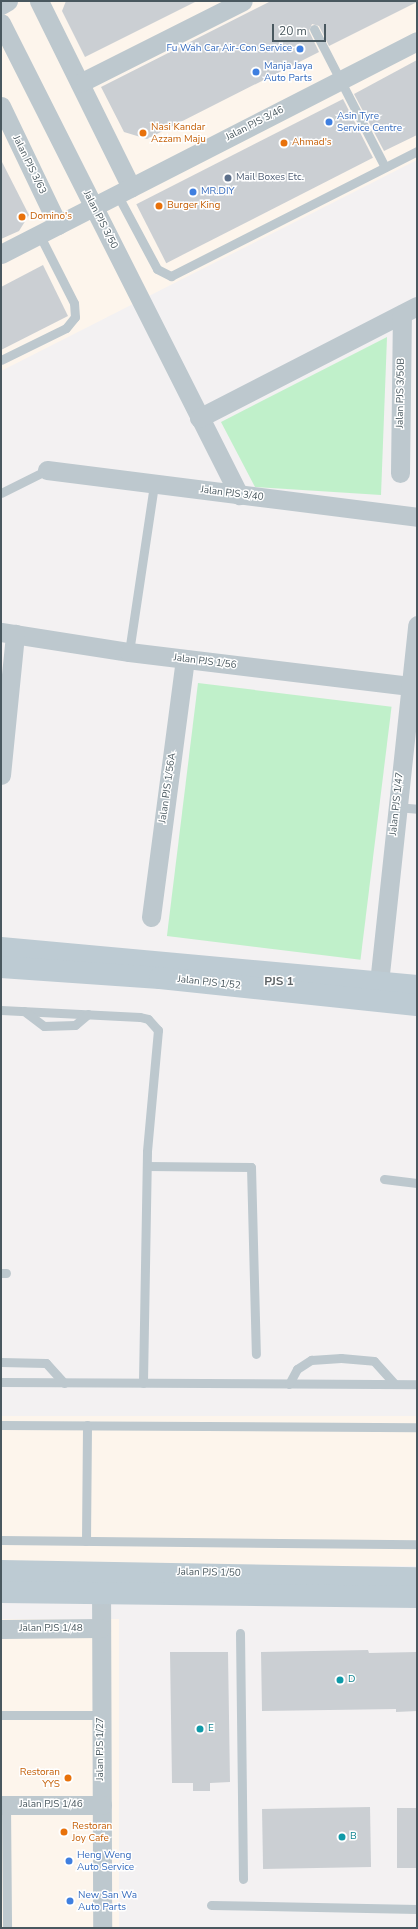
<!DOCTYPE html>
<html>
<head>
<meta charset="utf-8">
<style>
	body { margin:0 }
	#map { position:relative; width:418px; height:1929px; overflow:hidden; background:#f3f1f2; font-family:"Nunito Sans",sans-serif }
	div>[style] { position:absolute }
	.commercial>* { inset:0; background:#fdf5ec; transform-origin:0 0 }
	.green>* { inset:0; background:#c0f0ca; transform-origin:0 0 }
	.building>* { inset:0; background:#cbcfd3; transform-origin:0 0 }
	.lane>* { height:9px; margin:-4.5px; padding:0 4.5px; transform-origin:4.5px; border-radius:4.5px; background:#bdc8ce }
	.street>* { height:19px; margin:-9.5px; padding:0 9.5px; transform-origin:9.5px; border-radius:9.5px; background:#bdc8ce }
	.secondary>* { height:22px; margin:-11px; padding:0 11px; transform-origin:11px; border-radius:11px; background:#bdcbd3 }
	.dots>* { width:11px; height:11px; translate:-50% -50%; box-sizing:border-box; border:2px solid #fff; border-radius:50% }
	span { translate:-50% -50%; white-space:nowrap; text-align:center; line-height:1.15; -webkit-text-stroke:3px #fff; paint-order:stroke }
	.shop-label { font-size:10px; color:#366cbe }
	.right { translate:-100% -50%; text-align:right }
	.left { translate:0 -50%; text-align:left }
	.street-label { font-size:10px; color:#49585f }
	.food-label { font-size:10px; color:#c56008 }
	.service-label { font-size:10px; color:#4e5e75 }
	.culture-label { font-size:10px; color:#0d838f }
	.quarter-label { font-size:12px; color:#5d6366; font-weight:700 }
	.frame { position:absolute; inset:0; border:2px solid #49585f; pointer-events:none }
	.scale { position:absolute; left:272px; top:24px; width:54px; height:18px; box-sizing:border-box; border:2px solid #49585f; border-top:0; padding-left:5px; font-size:12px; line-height:14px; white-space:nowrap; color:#49585f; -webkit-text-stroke:3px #fff; paint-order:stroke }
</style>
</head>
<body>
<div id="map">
	<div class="commercial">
		<div style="clip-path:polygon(1px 1px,417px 1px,417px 160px,1px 371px)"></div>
		<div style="left:1px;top:1416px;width:416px;height:150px"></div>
		<div style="left:1px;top:1619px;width:118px;height:309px"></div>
	</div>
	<div class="green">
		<div style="clip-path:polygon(387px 337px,381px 495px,255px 487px,221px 422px)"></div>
		<div style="left:198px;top:683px;width:195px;height:255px;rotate:7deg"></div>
	</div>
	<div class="building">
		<div style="clip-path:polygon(66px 1px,197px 1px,85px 57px,62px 11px)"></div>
		<div style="clip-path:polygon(271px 1px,417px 2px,329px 46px,319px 26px,312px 24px,309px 31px,319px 52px,147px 139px,124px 132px,101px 87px)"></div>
		<div style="clip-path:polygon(417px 60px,417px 135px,384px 151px,354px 94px)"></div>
		<div style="left:343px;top:99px;width:66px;height:232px;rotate:63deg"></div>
		<div style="clip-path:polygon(1px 160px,29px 215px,19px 231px,1px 239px)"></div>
		<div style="clip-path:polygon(43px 265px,68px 316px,1px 350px,1px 287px)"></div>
		<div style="clip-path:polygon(368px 1650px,369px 1653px,417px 1652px,417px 1711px,396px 1712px,396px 1709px,262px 1711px,261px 1652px)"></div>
		<div style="clip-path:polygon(170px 1652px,228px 1652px,230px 1782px,210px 1783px,210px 1791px,193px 1791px,193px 1783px,172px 1783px)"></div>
		<div style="left:370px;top:1807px;width:60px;height:108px;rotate:89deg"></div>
		<div style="left:417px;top:1808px;width:60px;height:20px;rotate:90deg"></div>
	</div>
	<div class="lane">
		<div style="left:314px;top:29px;width:155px;rotate:62.8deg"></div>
		<div style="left:117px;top:194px;width:85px;rotate:61.9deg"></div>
		<div style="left:157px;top:269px;width:16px;rotate:27deg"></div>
		<div style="left:171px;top:276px;width:276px;rotate:-26.9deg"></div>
		<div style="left:1px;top:360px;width:72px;rotate:-26.2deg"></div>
		<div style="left:66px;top:328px;width:14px;rotate:-51deg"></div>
		<div style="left:75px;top:317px;width:14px;rotate:-94deg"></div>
		<div style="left:74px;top:303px;width:77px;rotate:-116.9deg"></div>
		<div style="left:1px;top:493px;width:51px;rotate:-26.6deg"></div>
		<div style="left:129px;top:652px;width:170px;rotate:-81.5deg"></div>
		<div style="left:396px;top:807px;width:21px;rotate:5deg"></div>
		<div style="left:1px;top:1010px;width:139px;rotate:2.9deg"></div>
		<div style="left:140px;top:1017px;width:8px;rotate:14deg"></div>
		<div style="left:148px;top:1019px;width:15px;rotate:48deg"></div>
		<div style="left:158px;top:1030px;width:122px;rotate:95.2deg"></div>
		<div style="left:147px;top:1152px;width:231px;rotate:91deg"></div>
		<div style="left:24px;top:1011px;width:25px;rotate:37deg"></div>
		<div style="left:44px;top:1026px;width:31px;rotate:-2deg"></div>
		<div style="left:75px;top:1025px;width:17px;rotate:-40deg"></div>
		<div style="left:147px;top:1166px;width:104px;rotate:0.6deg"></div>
		<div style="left:251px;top:1167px;width:187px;rotate:88.5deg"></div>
		<div style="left:384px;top:1179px;width:33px;rotate:7deg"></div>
		<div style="left:1px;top:1273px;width:5px"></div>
		<div style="left:1px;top:1362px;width:45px;rotate:1.3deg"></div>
		<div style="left:46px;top:1363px;width:27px;rotate:48deg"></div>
		<div style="left:1px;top:1382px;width:416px;rotate:0.3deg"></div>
		<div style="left:289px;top:1384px;width:17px;rotate:-62deg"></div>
		<div style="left:297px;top:1369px;width:17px;rotate:-33deg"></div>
		<div style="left:311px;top:1360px;width:30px;rotate:-4deg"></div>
		<div style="left:341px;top:1358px;width:33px;rotate:5deg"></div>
		<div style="left:374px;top:1361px;width:30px;rotate:48deg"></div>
		<div style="left:1px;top:1425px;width:416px;rotate:0.3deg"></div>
		<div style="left:1px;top:1540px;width:416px;rotate:0.6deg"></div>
		<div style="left:86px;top:1541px;width:116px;rotate:-89.5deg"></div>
		<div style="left:240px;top:1633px;width:246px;rotate:89.3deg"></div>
		<div style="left:1px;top:1715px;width:100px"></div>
		<div style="left:6px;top:1805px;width:123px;rotate:89.5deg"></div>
		<div style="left:211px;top:1905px;width:206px;rotate:1.1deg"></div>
	</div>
	<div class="street">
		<div style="left:39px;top:1px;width:208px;rotate:63.7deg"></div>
		<div style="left:1px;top:5px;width:8px;rotate:-30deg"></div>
		<div style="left:1px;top:23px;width:529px;rotate:63.24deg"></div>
		<div style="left:80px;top:83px;width:182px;rotate:-26.7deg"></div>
		<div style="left:1px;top:106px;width:132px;rotate:64.4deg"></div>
		<div style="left:1px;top:254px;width:467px;rotate:-27.1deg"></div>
		<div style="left:199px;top:418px;width:245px;rotate:-27.2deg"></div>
		<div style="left:47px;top:470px;width:373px;rotate:7.2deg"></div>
		<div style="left:400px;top:473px;width:159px;rotate:-89.3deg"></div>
		<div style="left:1px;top:632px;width:130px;rotate:8.9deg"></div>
		<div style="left:129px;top:652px;width:283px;rotate:6.9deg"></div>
		<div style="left:1px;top:775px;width:142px;rotate:-84.3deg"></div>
		<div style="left:151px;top:917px;width:259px;rotate:-82.5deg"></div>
		<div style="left:379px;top:983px;width:360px;rotate:-83.9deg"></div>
		<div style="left:101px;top:1578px;width:350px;rotate:89.8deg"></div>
		<div style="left:1px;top:1629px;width:100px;rotate:-0.6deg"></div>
		<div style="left:1px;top:1805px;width:101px"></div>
	</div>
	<div class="secondary">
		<div style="left:1px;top:948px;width:418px;rotate:5.2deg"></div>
		<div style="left:1px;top:967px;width:159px;rotate:4deg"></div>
		<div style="left:160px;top:978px;width:258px;rotate:6deg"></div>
		<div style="left:1px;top:1571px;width:416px;rotate:1deg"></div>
		<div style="left:1px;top:1592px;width:416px;rotate:0.7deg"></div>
	</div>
	<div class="dots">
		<div style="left:300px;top:49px;background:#3f7fe0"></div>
		<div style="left:256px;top:72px;background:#3f7fe0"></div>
		<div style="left:329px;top:122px;background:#3f7fe0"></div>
		<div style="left:143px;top:133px;background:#e8710a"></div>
		<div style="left:284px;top:143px;background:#e8710a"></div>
		<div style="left:228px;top:178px;background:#5c6f8a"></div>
		<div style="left:193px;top:192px;background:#3f7fe0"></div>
		<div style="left:159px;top:206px;background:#e8710a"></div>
		<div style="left:22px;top:217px;background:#e8710a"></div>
		<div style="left:340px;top:1680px;background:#0f9aa8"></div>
		<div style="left:200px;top:1729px;background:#0f9aa8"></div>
		<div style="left:68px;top:1778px;background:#e8710a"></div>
		<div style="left:64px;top:1832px;background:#e8710a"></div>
		<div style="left:342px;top:1837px;background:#0f9aa8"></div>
		<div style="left:69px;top:1861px;background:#3f7fe0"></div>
		<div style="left:70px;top:1901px;background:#3f7fe0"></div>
	</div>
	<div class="shop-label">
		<span class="right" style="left:292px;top:49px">Fu Wah Car Air-Con Service</span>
		<span class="left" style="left:264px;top:72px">Manja Jaya<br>Auto Parts</span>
		<span class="left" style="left:337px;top:122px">Asin Tyre<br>Service Centre</span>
		<span class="left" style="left:201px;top:192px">MR.DIY</span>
		<span class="left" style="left:77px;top:1861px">Heng Weng<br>Auto Service</span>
		<span class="left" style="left:78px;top:1901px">New San Wa<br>Auto Parts</span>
	</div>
	<div class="street-label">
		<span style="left:255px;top:124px;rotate:-27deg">Jalan PJS 3/46</span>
		<span style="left:29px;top:165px;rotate:64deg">Jalan PJS 3/63</span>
		<span style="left:100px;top:220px;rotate:63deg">Jalan PJS 3/50</span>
		<span style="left:401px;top:393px;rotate:-89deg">Jalan PJS 3/50B</span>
		<span style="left:232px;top:494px;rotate:7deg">Jalan PJS 3/40</span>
		<span style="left:205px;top:662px;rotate:7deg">Jalan PJS 1/56</span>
		<span style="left:168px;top:788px;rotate:-82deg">Jalan PJS 1/56A</span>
		<span style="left:397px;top:804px;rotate:-84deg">Jalan PJS 1/47</span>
		<span style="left:209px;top:983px;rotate:6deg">Jalan PJS 1/52</span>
		<span style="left:209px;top:1573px;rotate:1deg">Jalan PJS 1/50</span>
		<span style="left:51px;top:1629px">Jalan PJS 1/48</span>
		<span style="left:101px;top:1749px;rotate:-90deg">Jalan PJS 1/27</span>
		<span style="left:51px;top:1805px">Jalan PJS 1/46</span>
	</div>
	<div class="food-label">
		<span class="left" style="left:151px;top:133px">Nasi Kandar<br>Azzam Maju</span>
		<span class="left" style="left:292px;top:143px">Ahmad's</span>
		<span class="left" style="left:167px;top:206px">Burger King</span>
		<span class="left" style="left:30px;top:217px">Domino's</span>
		<span class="right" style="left:60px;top:1778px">Restoran<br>YYS</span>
		<span class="left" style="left:72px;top:1832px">Restoran<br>Joy Cafe</span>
	</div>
	<div class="service-label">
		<span class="left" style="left:236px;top:178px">Mail Boxes Etc.</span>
	</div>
	<div class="culture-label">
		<span class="left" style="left:348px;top:1680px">D</span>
		<span class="left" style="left:208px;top:1729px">E</span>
		<span class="left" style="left:350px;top:1837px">B</span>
	</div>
	<div class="quarter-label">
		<span style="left:279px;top:982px">PJS 1</span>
	</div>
	<div class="frame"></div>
	<div class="scale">20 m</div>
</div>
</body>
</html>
